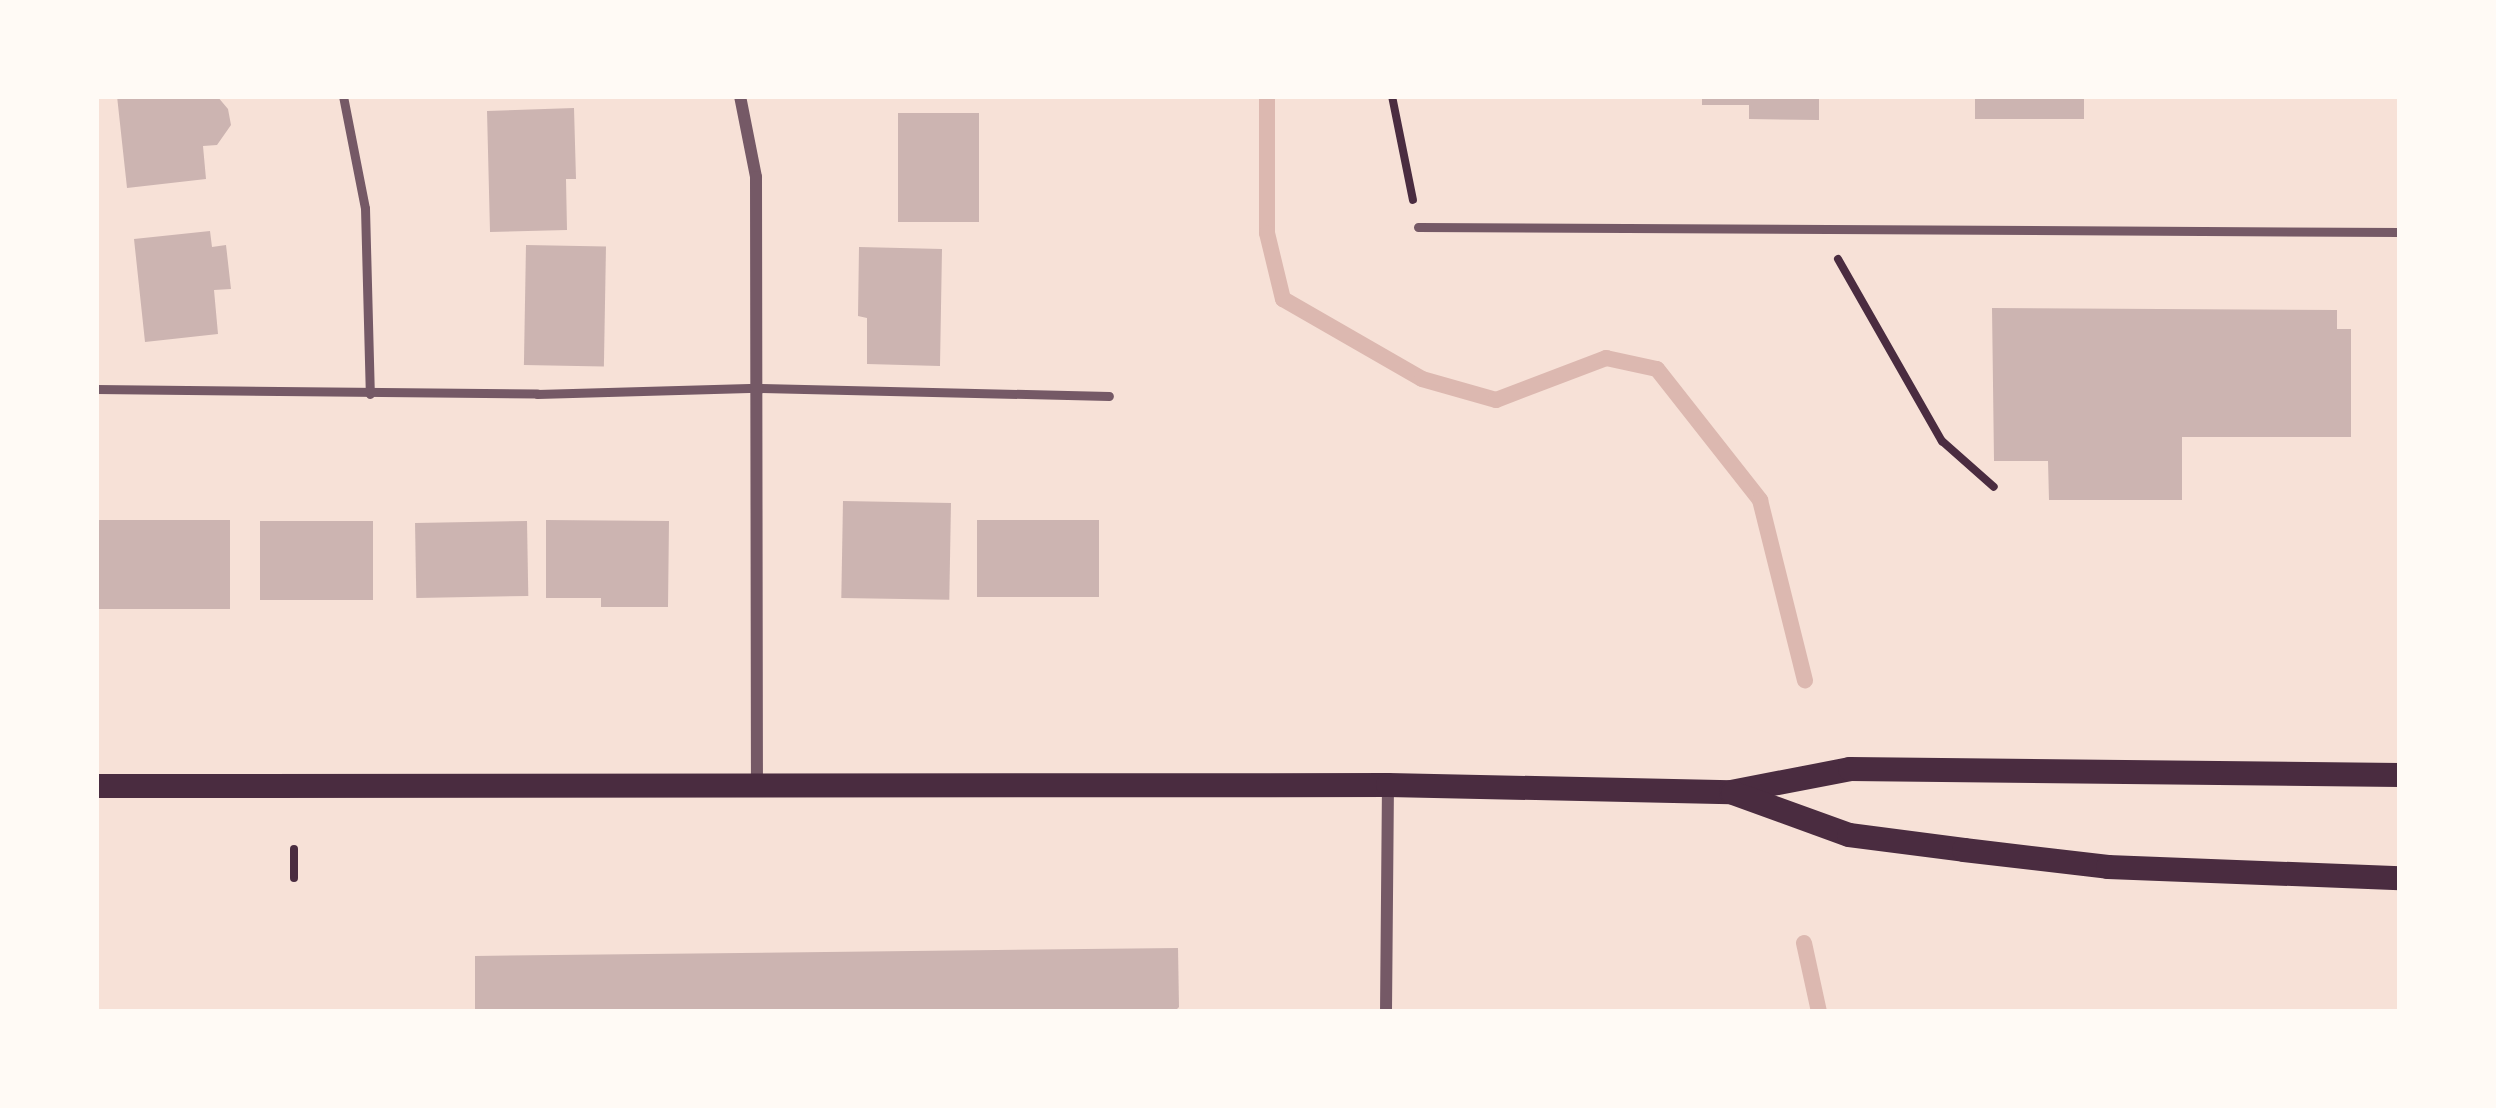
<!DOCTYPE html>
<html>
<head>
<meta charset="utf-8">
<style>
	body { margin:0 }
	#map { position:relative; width:2496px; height:1108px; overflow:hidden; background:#f7e1d7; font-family:"Varela Round",sans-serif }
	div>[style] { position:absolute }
	.stream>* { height:16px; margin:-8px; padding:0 8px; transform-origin:8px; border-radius:8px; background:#dcb8b0 }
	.building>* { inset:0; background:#ccb4b1; transform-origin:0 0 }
	.path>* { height:8px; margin:-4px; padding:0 4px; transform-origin:4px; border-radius:4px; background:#4a2c40 }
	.service>* { height:9px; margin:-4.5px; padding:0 4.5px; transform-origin:4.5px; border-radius:4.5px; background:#755966 }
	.minor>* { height:12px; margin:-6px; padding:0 6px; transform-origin:6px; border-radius:6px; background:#755966 }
	.secondary>* { height:24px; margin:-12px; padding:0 12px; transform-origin:12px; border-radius:12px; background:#4a2c40 }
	span { translate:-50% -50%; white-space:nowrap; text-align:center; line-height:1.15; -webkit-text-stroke:10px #fffaf5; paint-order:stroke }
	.frame { position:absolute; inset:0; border:99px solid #fffaf5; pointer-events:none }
</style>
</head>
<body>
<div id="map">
	<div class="stream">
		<div style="left:1267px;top:96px;width:137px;rotate:90deg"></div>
		<div style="left:1267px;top:233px;width:68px;rotate:76.4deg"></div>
		<div style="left:1283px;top:299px;width:160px;rotate:29.9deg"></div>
		<div style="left:1422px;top:379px;width:77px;rotate:15.8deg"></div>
		<div style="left:1496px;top:400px;width:118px;rotate:-20.9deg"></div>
		<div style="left:1606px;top:358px;width:52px;rotate:12.2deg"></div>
		<div style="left:1657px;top:369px;width:167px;rotate:51.8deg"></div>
		<div style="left:1760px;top:500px;width:186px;rotate:76deg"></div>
		<div style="left:1804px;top:943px;width:71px;rotate:77.7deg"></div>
	</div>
	<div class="building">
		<div style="clip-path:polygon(117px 96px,217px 96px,228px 109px,231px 125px,217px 145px,203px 146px,206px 179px,127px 188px)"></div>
		<div style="clip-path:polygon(1702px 96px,1819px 96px,1819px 120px,1749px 119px,1749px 105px,1702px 105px)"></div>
		<div style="left:1975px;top:96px;width:109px;height:23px"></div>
		<div style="clip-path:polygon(574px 108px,576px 179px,566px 179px,567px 230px,490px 232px,487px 111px)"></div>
		<div style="left:979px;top:113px;width:109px;height:81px;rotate:90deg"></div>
		<div style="clip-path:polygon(210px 231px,212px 247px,226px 245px,231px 289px,214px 290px,218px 334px,145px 342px,134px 239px)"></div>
		<div style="left:526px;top:245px;width:80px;height:120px;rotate:1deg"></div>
		<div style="clip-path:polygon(859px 247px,942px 249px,940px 366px,867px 364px,867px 318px,858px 316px)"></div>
		<div style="clip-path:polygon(1992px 308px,2337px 310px,2337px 329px,2351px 329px,2351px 437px,2182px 437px,2182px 500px,2049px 500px,2048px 461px,1994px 461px)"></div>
		<div style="left:843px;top:501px;width:108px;height:97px;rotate:1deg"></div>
		<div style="left:99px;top:520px;width:131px;height:89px"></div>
		<div style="clip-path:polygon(546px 520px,669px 521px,668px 607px,601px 607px,601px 598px,546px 598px)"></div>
		<div style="left:977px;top:520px;width:122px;height:77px"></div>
		<div style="left:373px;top:521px;width:79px;height:113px;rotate:90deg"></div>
		<div style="left:527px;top:521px;width:75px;height:112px;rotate:89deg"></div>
		<div style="clip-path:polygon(1178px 948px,1179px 1007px,1174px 1012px,475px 1012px,475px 956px)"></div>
	</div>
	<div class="path">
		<div style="left:1392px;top:96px;width:106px;rotate:78.6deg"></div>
		<div style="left:1838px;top:259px;width:210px;rotate:60.3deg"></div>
		<div style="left:1942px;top:441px;width:69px;rotate:41.5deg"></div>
		<div style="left:294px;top:849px;width:29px;rotate:90deg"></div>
	</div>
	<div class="service">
		<div style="left:343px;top:96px;width:114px;rotate:78.9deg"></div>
		<div style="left:365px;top:208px;width:186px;rotate:88.5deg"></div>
		<div style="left:1418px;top:227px;width:982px;rotate:0.29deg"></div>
		<div style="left:96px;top:389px;width:441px;rotate:0.6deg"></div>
		<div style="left:537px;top:394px;width:221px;rotate:-1.6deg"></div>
		<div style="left:758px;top:388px;width:351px;rotate:1.3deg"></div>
	</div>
	<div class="minor">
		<div style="left:740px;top:96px;width:83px;rotate:78.8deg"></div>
		<div style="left:756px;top:177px;width:607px;rotate:89.91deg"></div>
		<div style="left:1386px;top:1012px;width:226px;rotate:-89.5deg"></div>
	</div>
	<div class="secondary">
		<div style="left:96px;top:786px;width:1292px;rotate:-0.04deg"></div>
		<div style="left:1388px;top:785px;width:343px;rotate:1.2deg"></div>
		<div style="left:1731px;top:792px;width:121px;rotate:-10.9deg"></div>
		<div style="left:1850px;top:769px;width:550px;rotate:0.63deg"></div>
		<div style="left:1733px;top:793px;width:123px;rotate:19.9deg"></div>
		<div style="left:1849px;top:835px;width:116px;rotate:7.4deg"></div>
		<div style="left:1964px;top:850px;width:145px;rotate:6.7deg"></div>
		<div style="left:2108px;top:867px;width:292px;rotate:2.2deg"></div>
	</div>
	<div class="frame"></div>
</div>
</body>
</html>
